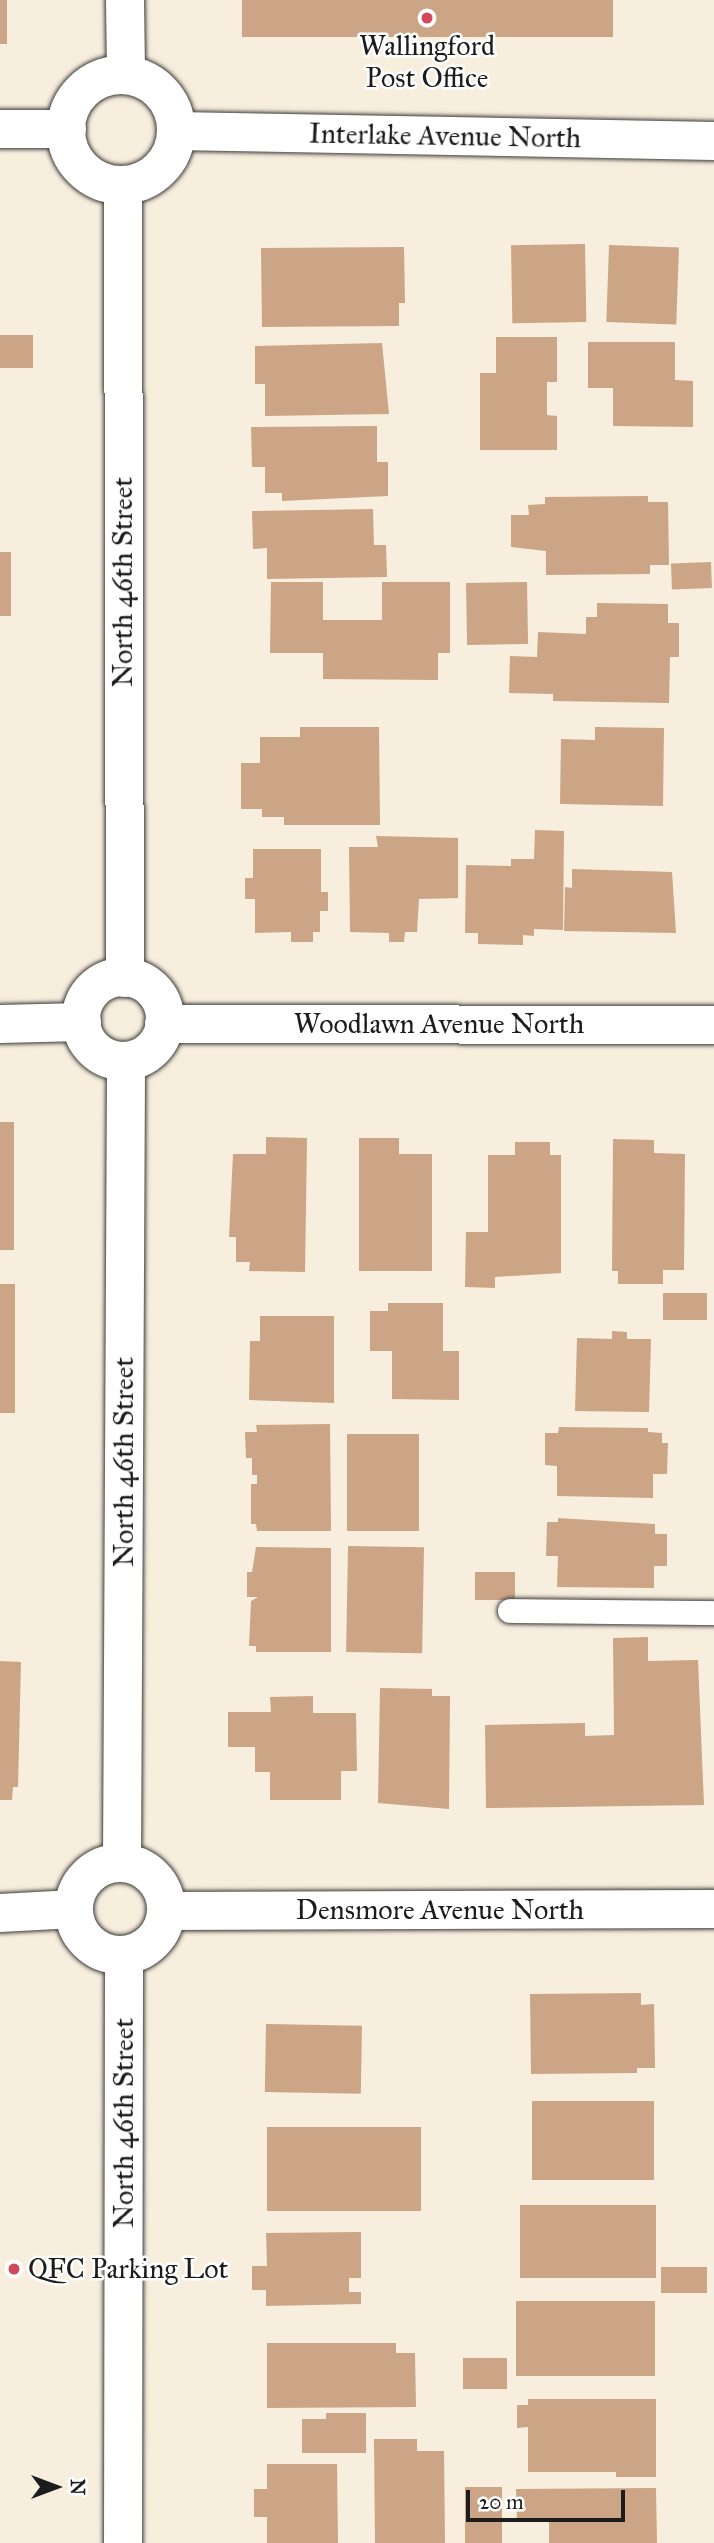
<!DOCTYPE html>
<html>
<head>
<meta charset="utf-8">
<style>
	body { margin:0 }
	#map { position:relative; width:714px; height:2543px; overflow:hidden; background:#f7eede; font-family:"IM FELL Great Primer",serif }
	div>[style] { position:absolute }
	.building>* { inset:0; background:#cba585; transform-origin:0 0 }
	.roads { filter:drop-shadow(0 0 2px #3d3c39) drop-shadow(0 0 2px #3d3c39) }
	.lane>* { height:24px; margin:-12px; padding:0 12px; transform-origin:12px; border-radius:12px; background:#fff }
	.street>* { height:38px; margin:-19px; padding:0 19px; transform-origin:19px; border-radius:19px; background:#fff }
	.street>.ring { margin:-19px; padding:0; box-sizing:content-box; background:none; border:38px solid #fff; border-radius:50% }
	.dots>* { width:19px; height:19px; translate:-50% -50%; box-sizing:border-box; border:4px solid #fff; border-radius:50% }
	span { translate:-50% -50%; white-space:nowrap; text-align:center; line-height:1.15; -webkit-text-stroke:5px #fff; paint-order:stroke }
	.poi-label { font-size:28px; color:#1c1c1c }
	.left { translate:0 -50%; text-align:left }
	.street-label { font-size:28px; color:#1c1c1c }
	.north { position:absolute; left:21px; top:2452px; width:70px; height:70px; -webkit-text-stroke:5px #fff; paint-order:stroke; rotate:90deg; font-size:19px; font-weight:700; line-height:28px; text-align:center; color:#1c1c1c }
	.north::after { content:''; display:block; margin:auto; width:24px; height:32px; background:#1c1c1c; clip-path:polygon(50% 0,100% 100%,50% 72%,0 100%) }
	.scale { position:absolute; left:466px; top:2490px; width:159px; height:32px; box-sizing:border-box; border:4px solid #1c1c1c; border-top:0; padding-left:9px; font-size:21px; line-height:24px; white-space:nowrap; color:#1c1c1c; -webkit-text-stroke:5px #fff; paint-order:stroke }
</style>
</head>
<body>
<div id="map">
	<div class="building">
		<div style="left:0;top:0;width:7px;height:44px"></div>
		<div style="left:242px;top:0;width:371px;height:37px"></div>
		<div style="left:585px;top:244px;width:78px;height:74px;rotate:89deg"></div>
		<div style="left:609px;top:245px;width:70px;height:77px;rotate:2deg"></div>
		<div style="clip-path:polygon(404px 247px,405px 303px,399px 303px,399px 326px,262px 327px,261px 248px)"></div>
		<div style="left:0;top:335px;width:33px;height:33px"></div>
		<div style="clip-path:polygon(496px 337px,557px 337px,557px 382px,547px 382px,547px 415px,557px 416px,557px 450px,480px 450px,480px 373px,496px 373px)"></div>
		<div style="clip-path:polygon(588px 342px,675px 342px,675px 380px,693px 381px,693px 427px,613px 426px,613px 388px,588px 388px)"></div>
		<div style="clip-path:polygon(382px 343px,389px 414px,265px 416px,265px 384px,255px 384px,255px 346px)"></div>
		<div style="clip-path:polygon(377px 426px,377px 462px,388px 462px,388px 496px,282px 501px,282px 493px,265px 493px,265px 467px,252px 467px,251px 427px)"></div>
		<div style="clip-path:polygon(648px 496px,648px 502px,668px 502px,669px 565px,650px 565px,650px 574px,546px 575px,546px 551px,511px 547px,511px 515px,529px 515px,528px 505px,545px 504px,545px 497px)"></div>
		<div style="clip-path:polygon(373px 509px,374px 545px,386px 545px,387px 577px,267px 579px,267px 548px,253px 549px,252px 511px)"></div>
		<div style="left:0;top:552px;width:11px;height:64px"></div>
		<div style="left:711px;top:562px;width:26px;height:40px;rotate:88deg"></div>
		<div style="clip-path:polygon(271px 582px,323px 582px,323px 620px,382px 620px,382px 582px,450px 582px,450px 653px,438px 653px,438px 680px,323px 679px,323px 653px,270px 653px)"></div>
		<div style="left:527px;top:582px;width:62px;height:61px;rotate:89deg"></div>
		<div style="clip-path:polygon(597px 603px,668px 604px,668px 623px,679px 623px,679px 657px,670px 657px,669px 703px,553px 701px,553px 694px,509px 693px,510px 656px,537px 657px,538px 632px,586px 634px,586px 617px,597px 617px)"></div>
		<div style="clip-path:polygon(300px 727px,379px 727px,380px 825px,284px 825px,284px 817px,262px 817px,262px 809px,241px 809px,241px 763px,260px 763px,260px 737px,300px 737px)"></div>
		<div style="clip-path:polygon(595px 727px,664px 728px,663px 806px,560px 804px,561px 739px,595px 740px)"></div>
		<div style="clip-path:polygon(535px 830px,564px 831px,563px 930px,534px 929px,534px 936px,523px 935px,523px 945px,478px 944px,478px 933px,465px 933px,466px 865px,511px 866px,511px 859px,534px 859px)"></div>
		<div style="clip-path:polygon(376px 836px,458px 838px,458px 898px,419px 899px,417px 932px,405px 932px,404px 942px,389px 942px,389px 933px,350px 932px,349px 847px,378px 847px)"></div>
		<div style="clip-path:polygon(253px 849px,321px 849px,321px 892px,328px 892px,328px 911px,320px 911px,320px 932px,313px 932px,313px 942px,291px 942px,291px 932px,255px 933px,255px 899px,245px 899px,245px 878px,253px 878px)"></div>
		<div style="clip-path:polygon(572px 869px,672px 872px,676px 933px,564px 931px,565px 887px,572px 888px)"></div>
		<div style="left:0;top:1122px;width:14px;height:128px"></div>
		<div style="clip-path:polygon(266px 1137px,307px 1138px,305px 1272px,249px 1271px,250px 1262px,236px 1262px,236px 1237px,229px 1237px,233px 1154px,266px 1154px)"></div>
		<div style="clip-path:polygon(359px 1138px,399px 1138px,399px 1154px,432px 1154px,432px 1271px,359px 1271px)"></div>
		<div style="clip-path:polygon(613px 1139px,654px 1140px,654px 1153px,685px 1154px,684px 1270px,663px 1270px,663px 1284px,618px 1284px,618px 1271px,612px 1271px)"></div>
		<div style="clip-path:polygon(515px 1142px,550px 1142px,550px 1155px,561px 1155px,561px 1273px,495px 1277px,495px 1288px,465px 1287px,466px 1232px,488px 1232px,488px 1155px,515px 1155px)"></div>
		<div style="left:0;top:1284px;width:15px;height:129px"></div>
		<div style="left:663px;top:1293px;width:44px;height:27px"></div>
		<div style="clip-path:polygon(388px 1303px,443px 1303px,443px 1351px,459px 1351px,459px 1400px,392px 1399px,392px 1351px,370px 1351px,370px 1311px,388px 1311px)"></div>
		<div style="clip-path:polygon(260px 1316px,334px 1316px,334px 1403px,249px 1400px,250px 1341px,260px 1341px)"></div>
		<div style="clip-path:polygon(612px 1331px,627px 1332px,627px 1339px,651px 1339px,649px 1412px,575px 1411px,577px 1338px,612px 1339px)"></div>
		<div style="clip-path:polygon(330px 1424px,331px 1531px,257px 1531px,256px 1524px,251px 1524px,251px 1484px,257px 1484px,257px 1475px,252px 1475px,252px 1458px,246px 1458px,245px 1432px,257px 1432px,256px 1425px)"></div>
		<div style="clip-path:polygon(559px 1427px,648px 1428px,648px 1432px,662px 1433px,662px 1443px,668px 1443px,667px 1474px,653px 1474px,653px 1498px,557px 1496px,557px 1466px,545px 1465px,545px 1433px,558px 1433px)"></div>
		<div style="left:347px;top:1434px;width:72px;height:97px"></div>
		<div style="clip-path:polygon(558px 1518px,655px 1524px,655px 1534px,667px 1534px,667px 1566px,654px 1566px,654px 1588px,557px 1587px,558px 1556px,546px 1556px,547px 1522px,558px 1522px)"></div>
		<div style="left:348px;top:1546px;width:76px;height:106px;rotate:1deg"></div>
		<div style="clip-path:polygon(256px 1547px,331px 1548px,331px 1652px,256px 1652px,256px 1646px,249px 1646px,251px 1601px,258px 1597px,247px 1597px,247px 1572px,252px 1572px)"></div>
		<div style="left:515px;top:1572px;width:28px;height:40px;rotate:90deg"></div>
		<div style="clip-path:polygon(648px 1637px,648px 1661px,698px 1660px,704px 1805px,486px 1808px,485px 1725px,585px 1723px,585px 1736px,614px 1735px,613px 1638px)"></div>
		<div style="clip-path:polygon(0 1661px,21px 1662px,18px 1787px,13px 1787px,12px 1800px,0 1800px)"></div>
		<div style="clip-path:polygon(380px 1688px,432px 1689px,432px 1696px,450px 1696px,449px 1809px,378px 1803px)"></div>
		<div style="clip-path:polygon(313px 1696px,313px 1713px,356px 1713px,357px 1771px,341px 1771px,341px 1800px,270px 1800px,270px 1772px,255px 1772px,255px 1747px,228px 1747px,228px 1712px,271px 1712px,270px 1697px)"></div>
		<div style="clip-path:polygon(641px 1993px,641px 2005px,654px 2004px,655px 2068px,637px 2068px,637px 2073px,531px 2074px,530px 1994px)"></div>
		<div style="left:266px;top:2024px;width:96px;height:68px;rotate:1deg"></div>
		<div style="left:532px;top:2101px;width:122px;height:79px"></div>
		<div style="left:267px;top:2127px;width:154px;height:84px"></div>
		<div style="left:656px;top:2205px;width:73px;height:136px;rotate:90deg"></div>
		<div style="clip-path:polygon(361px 2232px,361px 2278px,349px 2278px,349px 2292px,361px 2292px,361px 2304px,266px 2306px,266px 2290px,252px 2290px,252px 2266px,267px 2266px,266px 2233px)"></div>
		<div style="left:661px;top:2267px;width:46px;height:26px"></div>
		<div style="left:516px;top:2301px;width:139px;height:75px"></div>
		<div style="clip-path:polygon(267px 2343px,396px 2343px,396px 2353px,415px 2353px,416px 2407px,267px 2408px)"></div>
		<div style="left:463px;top:2358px;width:44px;height:31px"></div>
		<div style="clip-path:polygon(528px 2399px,656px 2399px,656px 2477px,616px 2477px,616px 2472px,528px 2472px,528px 2427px,517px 2428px,517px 2405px,528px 2405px)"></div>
		<div style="clip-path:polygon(326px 2413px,366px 2413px,366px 2453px,302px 2453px,302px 2419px,326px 2419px)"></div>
		<div style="clip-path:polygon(374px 2439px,417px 2439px,417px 2451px,444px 2451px,445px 2543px,375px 2543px)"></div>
		<div style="clip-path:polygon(267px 2464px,337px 2464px,338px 2543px,267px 2543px,267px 2517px,254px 2517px,254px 2489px,267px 2489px)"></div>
		<div style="left:465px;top:2487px;width:37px;height:56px"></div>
		<div style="clip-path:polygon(656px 2488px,657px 2543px,549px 2543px,549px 2522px,517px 2522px,516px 2489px)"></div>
	</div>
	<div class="roads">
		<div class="lane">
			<div style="left:510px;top:1611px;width:204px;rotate:0.6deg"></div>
		</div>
		<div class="street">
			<div style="left:125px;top:0;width:75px;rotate:89.2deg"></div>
			<div class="ring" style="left:66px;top:75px;width:72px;height:72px"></div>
			<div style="left:0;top:129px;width:67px"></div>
			<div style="left:176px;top:131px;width:538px;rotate:1.06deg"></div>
			<div style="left:123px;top:185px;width:793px;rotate:89.86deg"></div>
			<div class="ring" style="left:81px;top:977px;width:46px;height:46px"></div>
			<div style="left:0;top:1024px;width:82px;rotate:-1.4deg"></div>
			<div style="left:164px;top:1024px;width:550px;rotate:0.1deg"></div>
			<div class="ring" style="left:74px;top:1863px;width:54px;height:54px"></div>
			<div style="left:122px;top:1863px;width:802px;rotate:-89.71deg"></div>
			<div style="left:167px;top:1911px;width:547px;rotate:-0.21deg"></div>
			<div style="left:0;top:1913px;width:74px;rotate:-3.1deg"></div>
			<div style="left:123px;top:2543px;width:587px;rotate:-89.9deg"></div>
		</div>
	</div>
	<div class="dots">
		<div style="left:427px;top:18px;background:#d1495b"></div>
		<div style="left:14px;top:2269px;background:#d1495b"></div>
	</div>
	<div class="poi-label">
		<span style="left:427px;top:62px">Wallingford<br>Post Office</span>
		<span class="left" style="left:28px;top:2269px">QFC Parking Lot</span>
	</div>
	<div class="street-label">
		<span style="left:445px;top:136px;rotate:1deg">Interlake Avenue North</span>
		<span style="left:123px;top:582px;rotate:-90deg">North 46th Street</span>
		<span style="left:439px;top:1024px">Woodlawn Avenue North</span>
		<span style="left:124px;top:1462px;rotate:-90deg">North 46th Street</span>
		<span style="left:440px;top:1910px">Densmore Avenue North</span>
		<span style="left:124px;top:2123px;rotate:-90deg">North 46th Street</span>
	</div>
	<div class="north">N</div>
	<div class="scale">20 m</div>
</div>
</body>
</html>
